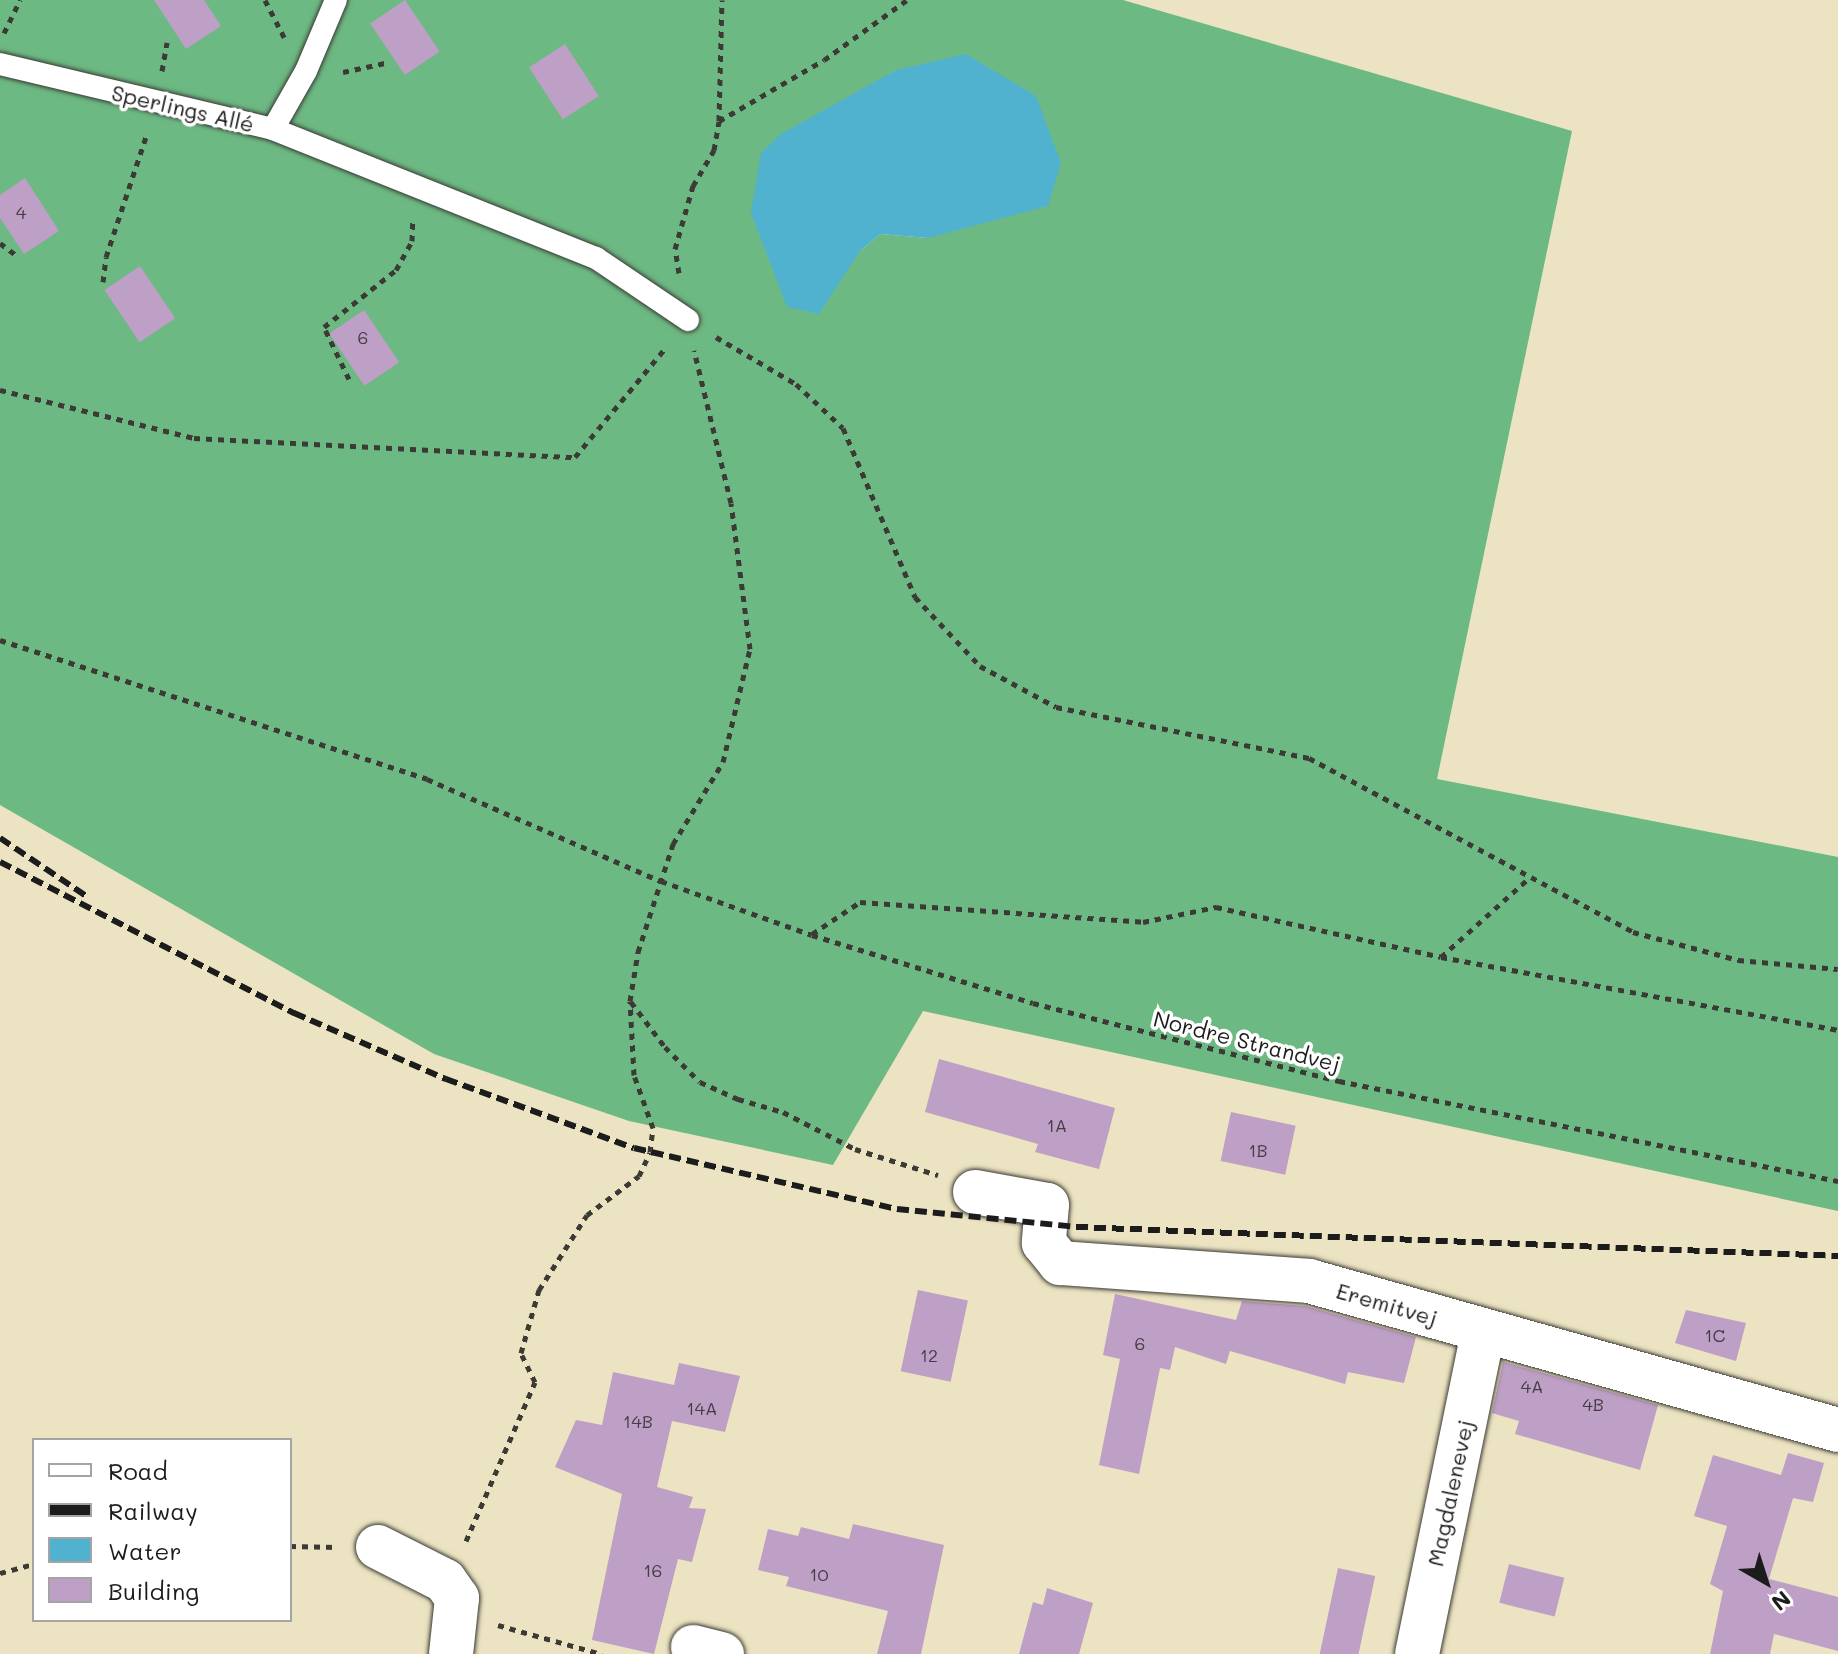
<!DOCTYPE html>
<html>
<head>
<meta charset="utf-8">
<style>
	body { margin:0 }
	#map { position:relative; width:1838px; height:1654px; overflow:hidden; background:#ebe3c1; font-family:Mali,sans-serif }
	div>[style] { position:absolute }
	.forest>* { inset:0; background:#6db983 }
	.water>* { inset:0; background:#50b2cf }
	.building>* { inset:0; background:#be9fc5; transform-origin:0 0 }
	.path>* { height:5px; margin-top:-2.5px; transform-origin:0; background:repeating-linear-gradient(90deg,#3b3a35 0 6px,transparent 0 12px) }
	.roads { filter:drop-shadow(0 0 2px #3b3a35) drop-shadow(0 0 2px #3b3a35) }
	.lane>* { height:22px; margin:-11px; padding:0 11px; transform-origin:11px; border-radius:11px; background:#fff }
	.street>* { height:44px; margin:-22px; padding:0 22px; transform-origin:22px; border-radius:22px; background:#fff }
	.rail>* { height:6px; margin-top:-3px; transform-origin:0; background:repeating-linear-gradient(90deg,#1c1c1c 0 12px,transparent 0 18px) }
	span { translate:-50% -50%; white-space:nowrap; text-align:center; line-height:1.15; -webkit-text-stroke:7px #fff; paint-order:stroke }
	.number-label { font-size:18px; color:#443d46 }
	.number-label span { -webkit-text-stroke-width:0 }
	.street-label { font-size:22px; color:#1c1c1c }
	.legend { position:absolute; left:32px; top:1438px; width:260px; height:184px; box-sizing:border-box; background:#fff; border:2px solid #a4a4a4; margin:0; padding:10px 14px; list-style:none; font-size:24px; color:#1c1c1c }
	.legend li { display:flex; align-items:center; gap:16px; height:40px }
	.legend b { width:40px; border:2px solid #a4a4a4 }
	.north { position:absolute; left:1726px; top:1542px; width:80px; height:80px; -webkit-text-stroke:6px #fff; paint-order:stroke; rotate:141deg; font-size:22px; font-weight:700; line-height:32px; text-align:center; color:#1c1c1c }
	.north::after { content:''; display:block; margin:auto; width:28px; height:36px; background:#1c1c1c; clip-path:polygon(50% 0,100% 100%,50% 72%,0 100%) }
</style>
</head>
<body>
<div id="map">
	<div class="forest">
		<div style="clip-path:polygon(evenodd,0 0,1123px 0,1572px 131px,1437px 779px,1838px 857px,1838px 1211px,923px 1011px,833px 1165px,629px 1121px,434px 1054px,0 805px,0 0,896px 70px,928px 238px,880px 234px,860px 251px,842px 104px,896px 70px)"></div>
	</div>
	<div class="water">
		<div style="clip-path:polygon(966px 54px,1036px 96px,1061px 163px,1048px 206px,928px 238px,880px 234px,860px 251px,819px 314px,787px 307px,751px 213px,761px 153px,781px 134px,896px 70px)"></div>
	</div>
	<div class="building">
		<div style="clip-path:polygon(154px 0,204px 0,221px 26px,186px 49px)"></div>
		<div style="left:405px;top:0;width:62px;height:42px;rotate:56deg"></div>
		<div style="left:565px;top:44px;width:62px;height:43px;rotate:57deg"></div>
		<div style="clip-path:polygon(25px 178px,59px 231px,24px 254px,0 218px,0 195px)"></div>
		<div style="left:140px;top:266px;width:63px;height:43px;rotate:56deg"></div>
		<div style="left:364px;top:310px;width:63px;height:42px;rotate:56deg"></div>
		<div style="clip-path:polygon(939px 1059px,1115px 1108px,1099px 1169px,1035px 1152px,1038px 1144px,925px 1112px)"></div>
		<div style="left:1231px;top:1112px;width:66px;height:50px;rotate:12deg"></div>
		<div style="left:918px;top:1290px;width:51px;height:83px;rotate:12deg"></div>
		<div style="clip-path:polygon(1115px 1294px,1236px 1320px,1242px 1301px,1305px 1306px,1416px 1337px,1404px 1383px,1348px 1372px,1345px 1384px,1230px 1351px,1226px 1364px,1175px 1347px,1170px 1370px,1160px 1368px,1139px 1474px,1099px 1465px,1120px 1359px,1103px 1355px)"></div>
		<div style="clip-path:polygon(1686px 1310px,1746px 1323px,1736px 1361px,1675px 1343px)"></div>
		<div style="clip-path:polygon(1503px 1362px,1658px 1405px,1640px 1470px,1515px 1434px,1519px 1421px,1492px 1413px)"></div>
		<div style="clip-path:polygon(679px 1363px,740px 1376px,725px 1432px,672px 1421px,657px 1487px,693px 1497px,689px 1508px,706px 1509px,692px 1562px,678px 1559px,654px 1654px,592px 1640px,622px 1494px,555px 1467px,576px 1420px,602px 1425px,613px 1372px,674px 1385px)"></div>
		<div style="clip-path:polygon(1788px 1453px,1824px 1463px,1813px 1502px,1793px 1498px,1769px 1579px,1838px 1597px,1838px 1651px,1774px 1634px,1770px 1654px,1710px 1654px,1723px 1591px,1710px 1584px,1727px 1526px,1694px 1516px,1713px 1455px,1781px 1475px)"></div>
		<div style="clip-path:polygon(853px 1524px,944px 1545px,921px 1654px,877px 1654px,888px 1611px,786px 1586px,789px 1577px,758px 1570px,768px 1529px,798px 1536px,801px 1527px,849px 1539px)"></div>
		<div style="left:1509px;top:1564px;width:57px;height:40px;rotate:14deg"></div>
		<div style="left:1338px;top:1568px;width:38px;height:89px;rotate:12deg"></div>
		<div style="clip-path:polygon(1047px 1588px,1093px 1603px,1079px 1654px,1019px 1654px,1033px 1602px,1043px 1605px)"></div>
	</div>
	<div class="path">
		<div style="left:265px;top:0;width:42px;rotate:62.8deg"></div>
		<div style="left:4px;top:33px;width:37px;rotate:-64deg"></div>
		<div style="left:162px;top:71px;width:29px;rotate:-80deg"></div>
		<div style="left:343px;top:72px;width:43px;rotate:-12.1deg"></div>
		<div style="left:719px;top:121px;width:121px;rotate:-88.6deg"></div>
		<div style="left:0;top:243px;width:20px;rotate:37deg"></div>
		<div style="left:679px;top:273px;width:24px;rotate:-99deg"></div>
		<div style="left:675px;top:249px;width:66px;rotate:-74.1deg"></div>
		<div style="left:693px;top:186px;width:42px;rotate:-59.7deg"></div>
		<div style="left:714px;top:150px;width:29px;rotate:-80deg"></div>
		<div style="left:719px;top:121px;width:121px;rotate:-30.2deg"></div>
		<div style="left:824px;top:60px;width:102px;rotate:-35.9deg"></div>
		<div style="left:103px;top:282px;width:25px;rotate:-83deg"></div>
		<div style="left:106px;top:257px;width:130px;rotate:-71.6deg"></div>
		<div style="left:716px;top:337px;width:93px;rotate:30.4deg"></div>
		<div style="left:796px;top:384px;width:64px;rotate:43.1deg"></div>
		<div style="left:843px;top:428px;width:184px;rotate:66.9deg"></div>
		<div style="left:915px;top:597px;width:95px;rotate:46.7deg"></div>
		<div style="left:980px;top:666px;width:86px;rotate:28.3deg"></div>
		<div style="left:1056px;top:707px;width:258px;rotate:11.4deg"></div>
		<div style="left:1309px;top:758px;width:368px;rotate:28.2deg"></div>
		<div style="left:1633px;top:932px;width:109px;rotate:14.9deg"></div>
		<div style="left:1738px;top:960px;width:100px;rotate:5.1deg"></div>
		<div style="left:349px;top:379px;width:58px;rotate:-115.7deg"></div>
		<div style="left:324px;top:327px;width:92px;rotate:-38.4deg"></div>
		<div style="left:396px;top:270px;width:33px;rotate:-61deg"></div>
		<div style="left:412px;top:241px;width:23px;rotate:-88deg"></div>
		<div style="left:0;top:390px;width:200px;rotate:13.9deg"></div>
		<div style="left:194px;top:438px;width:381px;rotate:2.9deg"></div>
		<div style="left:575px;top:457px;width:144px;rotate:-50.3deg"></div>
		<div style="left:0;top:640px;width:449px;rotate:18deg"></div>
		<div style="left:427px;top:779px;width:255px;rotate:23.6deg"></div>
		<div style="left:661px;top:881px;width:160px;rotate:19.7deg"></div>
		<div style="left:812px;top:935px;width:231px;rotate:17.1deg"></div>
		<div style="left:1033px;top:1003px;width:316px;rotate:14.3deg"></div>
		<div style="left:1339px;top:1081px;width:509px;rotate:11.33deg"></div>
		<div style="left:812px;top:934px;width:58px;rotate:-33.7deg"></div>
		<div style="left:860px;top:902px;width:284px;rotate:4deg"></div>
		<div style="left:1143px;top:922px;width:75px;rotate:-11.6deg"></div>
		<div style="left:1216px;top:907px;width:230px;rotate:12.5deg"></div>
		<div style="left:1441px;top:957px;width:404px;rotate:10.4deg"></div>
		<div style="left:1441px;top:957px;width:118px;rotate:-41.9deg"></div>
		<div style="left:631px;top:1002px;width:56px;rotate:52.9deg"></div>
		<div style="left:665px;top:1047px;width:49px;rotate:45deg"></div>
		<div style="left:700px;top:1082px;width:42px;rotate:24.1deg"></div>
		<div style="left:738px;top:1099px;width:47px;rotate:16.1deg"></div>
		<div style="left:783px;top:1112px;width:81px;rotate:27.2deg"></div>
		<div style="left:855px;top:1149px;width:87px;rotate:17.4deg"></div>
		<div style="left:466px;top:1541px;width:173px;rotate:-66.5deg"></div>
		<div style="left:535px;top:1382px;width:32px;rotate:-116deg"></div>
		<div style="left:521px;top:1353px;width:66px;rotate:-74.1deg"></div>
		<div style="left:539px;top:1290px;width:89px;rotate:-57.4deg"></div>
		<div style="left:587px;top:1215px;width:65px;rotate:-36.9deg"></div>
		<div style="left:639px;top:1176px;width:26px;rotate:-65deg"></div>
		<div style="left:650px;top:1152px;width:24px;rotate:-83deg"></div>
		<div style="left:653px;top:1128px;width:56px;rotate:-109.7deg"></div>
		<div style="left:634px;top:1075px;width:74px;rotate:-93.1deg"></div>
		<div style="left:630px;top:1001px;width:50px;rotate:-80.7deg"></div>
		<div style="left:638px;top:952px;width:114px;rotate:-72deg"></div>
		<div style="left:673px;top:844px;width:96px;rotate:-58.6deg"></div>
		<div style="left:723px;top:762px;width:116px;rotate:-76.6deg"></div>
		<div style="left:750px;top:649px;width:147px;rotate:-97.4deg"></div>
		<div style="left:731px;top:503px;width:157px;rotate:-103.6deg"></div>
		<div style="left:290px;top:1546px;width:47px;rotate:1.2deg"></div>
		<div style="left:0;top:1573px;width:35px;rotate:-15deg"></div>
		<div style="left:498px;top:1625px;width:108px;rotate:15.6deg"></div>
	</div>
	<div class="roads">
		<div class="lane">
			<div style="left:0;top:64px;width:281px;rotate:13.4deg"></div>
			<div style="left:273px;top:129px;width:348px;rotate:21.8deg"></div>
			<div style="left:596px;top:258px;width:111px;rotate:34deg"></div>
			<div style="left:273px;top:129px;width:67px;rotate:-60.4deg"></div>
			<div style="left:306px;top:71px;width:77px;rotate:-67.1deg"></div>
		</div>
		<div class="street">
			<div style="left:975px;top:1192px;width:73px;rotate:10.2deg"></div>
			<div style="left:1047px;top:1205px;width:38px;rotate:95deg"></div>
			<div style="left:1044px;top:1243px;width:26px;rotate:51deg"></div>
			<div style="left:1060px;top:1263px;width:250px;rotate:4.1deg"></div>
			<div style="left:1309px;top:1281px;width:550px;rotate:15.73deg"></div>
			<div style="left:378px;top:1547px;width:75px;rotate:26.9deg"></div>
			<div style="left:445px;top:1581px;width:21px;rotate:55deg"></div>
			<div style="left:457px;top:1598px;width:56px;rotate:96.1deg"></div>
			<div style="left:693px;top:1647px;width:30px;rotate:14deg"></div>
			<div style="left:1417px;top:1654px;width:329px;rotate:-78.4deg"></div>
		</div>
	</div>
	<div class="rail">
		<div style="left:0;top:838px;width:107px;rotate:34deg"></div>
		<div style="left:0;top:862px;width:331px;rotate:27.2deg"></div>
		<div style="left:294px;top:1013px;width:166px;rotate:23.5deg"></div>
		<div style="left:446px;top:1079px;width:200px;rotate:20.2deg"></div>
		<div style="left:634px;top:1148px;width:270px;rotate:13.1deg"></div>
		<div style="left:897px;top:1209px;width:180px;rotate:5.7deg"></div>
		<div style="left:1076px;top:1227px;width:763px;rotate:2.18deg"></div>
	</div>
	<div class="number-label">
		<span style="left:21px;top:212px">4</span>
		<span style="left:363px;top:337px">6</span>
		<span style="left:1057px;top:1125px">1A</span>
		<span style="left:1258px;top:1150px">1B</span>
		<span style="left:1715px;top:1335px">1C</span>
		<span style="left:1140px;top:1343px">6</span>
		<span style="left:929px;top:1355px">12</span>
		<span style="left:1532px;top:1386px">4A</span>
		<span style="left:1593px;top:1404px">4B</span>
		<span style="left:702px;top:1408px">14A</span>
		<span style="left:638px;top:1421px">14B</span>
		<span style="left:653px;top:1570px">16</span>
		<span style="left:819px;top:1574px">10</span>
	</div>
	<div class="street-label">
		<span style="left:183px;top:108px;rotate:13deg">Sperlings Allé</span>
		<span style="left:1247px;top:1041px;rotate:14deg">Nordre Strandvej</span>
		<span style="left:1387px;top:1304px;rotate:16deg">Eremitvej</span>
		<span style="left:1450px;top:1493px;rotate:-78deg">Magdalenevej</span>
	</div>
	<ul class="legend">
	<li><b style="height:10px;background:#fff"></b>Road</li>
	<li><b style="height:10px;background:#1c1c1c"></b>Railway</li>
	<li><b style="height:22px;background:#50b2cf"></b>Water</li>
	<li><b style="height:22px;background:#be9fc5"></b>Building</li>
	</ul>
	<div class="north">N</div>
</div>
</body>
</html>
